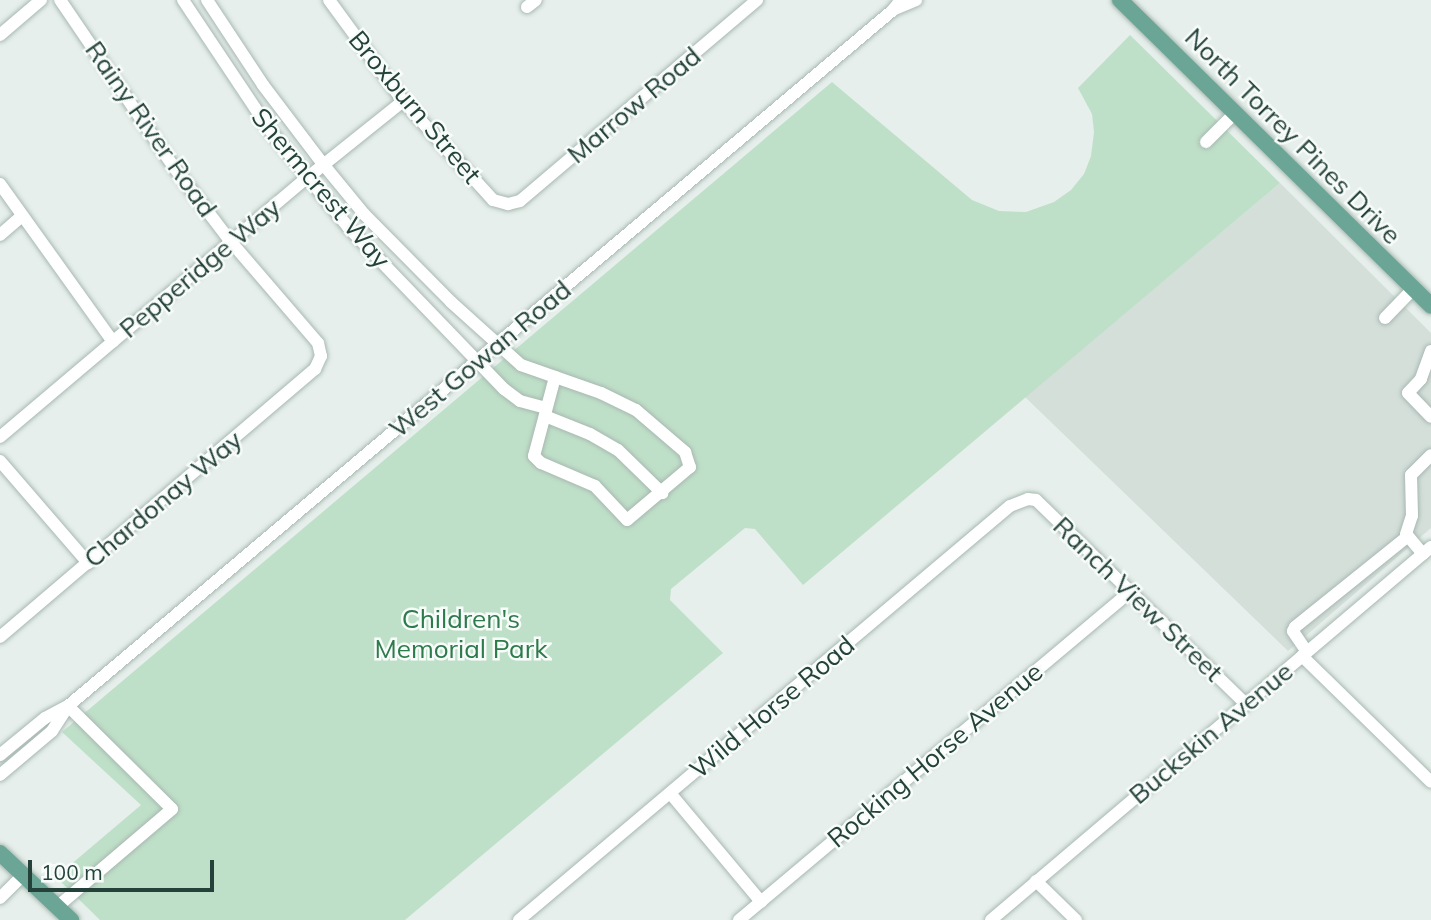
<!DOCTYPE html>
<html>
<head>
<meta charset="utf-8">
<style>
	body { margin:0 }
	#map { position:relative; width:1431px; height:920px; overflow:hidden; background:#e6efeb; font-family:Mulish,sans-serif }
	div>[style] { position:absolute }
	.built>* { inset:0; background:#d4dfda }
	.green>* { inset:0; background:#bfe0c8 }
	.roads { filter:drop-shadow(0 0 2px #a8b8b2) drop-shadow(0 0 2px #a8b8b2) }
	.minor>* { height:12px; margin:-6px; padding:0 6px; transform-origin:6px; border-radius:6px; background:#fff }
	.major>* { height:16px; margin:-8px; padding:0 8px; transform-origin:8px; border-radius:8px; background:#6aa596 }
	span { translate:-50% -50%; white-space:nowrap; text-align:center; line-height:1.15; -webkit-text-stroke:5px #f7fbf9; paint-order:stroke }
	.street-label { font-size:26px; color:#24423a }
	.park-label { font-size:26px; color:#2d7a4b }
	.scale { position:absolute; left:28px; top:860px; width:186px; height:32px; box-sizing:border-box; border:4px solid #24423a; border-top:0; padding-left:9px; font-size:21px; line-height:24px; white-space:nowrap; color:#24423a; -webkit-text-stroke:5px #f7fbf9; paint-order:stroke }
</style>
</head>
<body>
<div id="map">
	<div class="built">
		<div style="clip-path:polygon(1280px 183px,1431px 333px,1431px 528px,1288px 651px,1025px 397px)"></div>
	</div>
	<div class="green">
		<div style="clip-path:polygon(1130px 35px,1280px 183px,803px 585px,755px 529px,745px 528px,671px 589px,670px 600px,723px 653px,405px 920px,100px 920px,56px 877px,141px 805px,62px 732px,832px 82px,972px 200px,999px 211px,1026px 212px,1054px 202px,1071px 190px,1084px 174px,1091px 156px,1094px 132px,1092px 114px,1078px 88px)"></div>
	</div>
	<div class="roads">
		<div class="minor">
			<div style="left:183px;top:0;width:155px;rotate:56.3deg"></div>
			<div style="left:269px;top:129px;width:126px;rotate:51.1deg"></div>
			<div style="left:348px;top:227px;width:225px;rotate:46.1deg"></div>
			<div style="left:504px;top:389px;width:20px;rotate:37deg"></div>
			<div style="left:520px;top:401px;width:27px;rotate:15deg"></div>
			<div style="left:207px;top:0;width:102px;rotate:56.6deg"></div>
			<div style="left:263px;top:85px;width:99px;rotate:52.8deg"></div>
			<div style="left:323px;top:164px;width:65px;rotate:50.6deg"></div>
			<div style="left:364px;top:214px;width:124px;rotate:45.3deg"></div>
			<div style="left:451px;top:302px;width:94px;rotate:42deg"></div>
			<div style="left:521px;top:365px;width:85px;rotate:19.3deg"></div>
			<div style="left:601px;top:393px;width:39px;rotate:26deg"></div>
			<div style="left:636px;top:410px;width:65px;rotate:40.6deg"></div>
			<div style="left:685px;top:452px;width:16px;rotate:72deg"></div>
			<div style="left:690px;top:467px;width:82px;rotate:139.9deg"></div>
			<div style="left:627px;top:520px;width:47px;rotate:-133.3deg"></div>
			<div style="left:595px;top:486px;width:59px;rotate:-156.9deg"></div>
			<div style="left:541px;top:463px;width:10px;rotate:-135deg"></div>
			<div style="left:534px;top:456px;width:82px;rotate:-75.1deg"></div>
			<div style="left:329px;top:0;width:125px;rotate:53.8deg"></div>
			<div style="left:403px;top:101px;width:134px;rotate:47.7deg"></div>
			<div style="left:493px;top:200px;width:16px;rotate:15deg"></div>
			<div style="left:508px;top:204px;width:12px;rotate:-14deg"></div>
			<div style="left:520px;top:201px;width:311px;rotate:-40.3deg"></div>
			<div style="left:527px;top:7px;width:11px;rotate:-38deg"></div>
			<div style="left:895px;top:9px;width:23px;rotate:-23deg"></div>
			<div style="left:0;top:35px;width:54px;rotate:-40.5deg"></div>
			<div style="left:1206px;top:142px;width:41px;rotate:-45deg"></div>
			<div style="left:0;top:184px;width:194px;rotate:54.4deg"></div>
			<div style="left:0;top:235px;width:28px;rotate:-41deg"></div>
			<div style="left:1385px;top:318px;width:40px;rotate:-46deg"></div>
			<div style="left:1431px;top:351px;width:30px;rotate:110deg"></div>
			<div style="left:1421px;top:379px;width:19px;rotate:133deg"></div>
			<div style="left:1408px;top:393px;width:33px;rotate:46deg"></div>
			<div style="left:545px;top:416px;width:48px;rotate:21.8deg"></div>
			<div style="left:590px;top:434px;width:32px;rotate:30deg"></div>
			<div style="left:618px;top:450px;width:62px;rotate:44.3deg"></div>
			<div style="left:0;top:437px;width:402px;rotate:-40.2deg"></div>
			<div style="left:307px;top:178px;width:123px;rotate:-38.7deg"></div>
			<div style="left:0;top:461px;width:135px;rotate:49.2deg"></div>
			<div style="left:1423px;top:554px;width:26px;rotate:-130deg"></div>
			<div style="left:1406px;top:534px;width:19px;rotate:-72deg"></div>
			<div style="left:1412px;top:516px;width:41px;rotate:-91.4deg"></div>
			<div style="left:1411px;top:475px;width:28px;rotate:-45deg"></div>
			<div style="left:0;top:637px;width:414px;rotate:-40.4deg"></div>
			<div style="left:315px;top:369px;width:14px;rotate:-65deg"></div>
			<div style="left:321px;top:356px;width:13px;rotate:-103deg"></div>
			<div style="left:318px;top:343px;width:133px;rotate:-130.7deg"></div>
			<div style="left:231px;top:242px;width:96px;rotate:-127.3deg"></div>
			<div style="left:173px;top:166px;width:201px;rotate:-124.2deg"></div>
			<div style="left:1307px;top:652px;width:25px;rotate:-124deg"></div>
			<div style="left:1293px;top:631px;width:4px;rotate:-63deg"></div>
			<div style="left:1295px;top:627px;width:145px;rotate:-38.8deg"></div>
			<div style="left:1302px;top:656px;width:180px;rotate:44.3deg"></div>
			<div style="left:0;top:755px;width:58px;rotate:-39.4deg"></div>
			<div style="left:45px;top:718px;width:26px;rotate:-28deg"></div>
			<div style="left:68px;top:706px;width:1078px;rotate:-40.15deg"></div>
			<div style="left:892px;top:11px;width:14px;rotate:-51deg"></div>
			<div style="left:0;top:775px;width:68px;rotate:-40.2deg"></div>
			<div style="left:52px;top:731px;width:30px;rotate:-57deg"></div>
			<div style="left:670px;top:793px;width:142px;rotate:50.1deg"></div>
			<div style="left:1036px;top:881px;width:56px;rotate:44.3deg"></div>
			<div style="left:0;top:898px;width:33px;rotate:-45deg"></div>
			<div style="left:57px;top:907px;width:151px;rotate:-40.4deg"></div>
			<div style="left:172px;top:809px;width:146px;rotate:-135.3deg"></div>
			<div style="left:519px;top:920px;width:642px;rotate:-40.14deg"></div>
			<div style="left:1010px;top:506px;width:19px;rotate:-21deg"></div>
			<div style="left:1028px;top:499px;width:8px;rotate:7deg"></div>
			<div style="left:1036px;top:500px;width:291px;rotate:44.2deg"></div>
			<div style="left:739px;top:920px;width:512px;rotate:-40.01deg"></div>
			<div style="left:991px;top:920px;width:577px;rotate:-40.29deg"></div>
		</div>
		<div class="major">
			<div style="left:1120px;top:0;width:436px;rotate:44.5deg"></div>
			<div style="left:0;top:853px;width:98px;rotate:43.3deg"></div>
		</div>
	</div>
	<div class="street-label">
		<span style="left:634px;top:105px;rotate:-40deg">Marrow Road</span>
		<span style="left:415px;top:107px;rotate:50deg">Broxburn Street</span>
		<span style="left:151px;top:129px;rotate:55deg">Rainy River Road</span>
		<span style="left:1293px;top:136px;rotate:45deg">North Torrey Pines Drive</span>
		<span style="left:321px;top:188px;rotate:50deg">Shermcrest Way</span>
		<span style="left:200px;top:268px;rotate:-40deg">Pepperidge Way</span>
		<span style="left:480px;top:359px;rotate:-40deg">West Gowan Road</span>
		<span style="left:163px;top:499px;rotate:-40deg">Chardonay Way</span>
		<span style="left:1138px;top:599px;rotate:44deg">Ranch View Street</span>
		<span style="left:772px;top:707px;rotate:-40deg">Wild Horse Road</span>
		<span style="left:1211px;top:733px;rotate:-40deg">Buckskin Avenue</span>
		<span style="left:935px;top:755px;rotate:-40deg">Rocking Horse Avenue</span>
	</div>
	<div class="park-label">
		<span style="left:461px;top:634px">Children's<br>Memorial Park</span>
	</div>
	<div class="scale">100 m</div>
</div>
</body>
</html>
